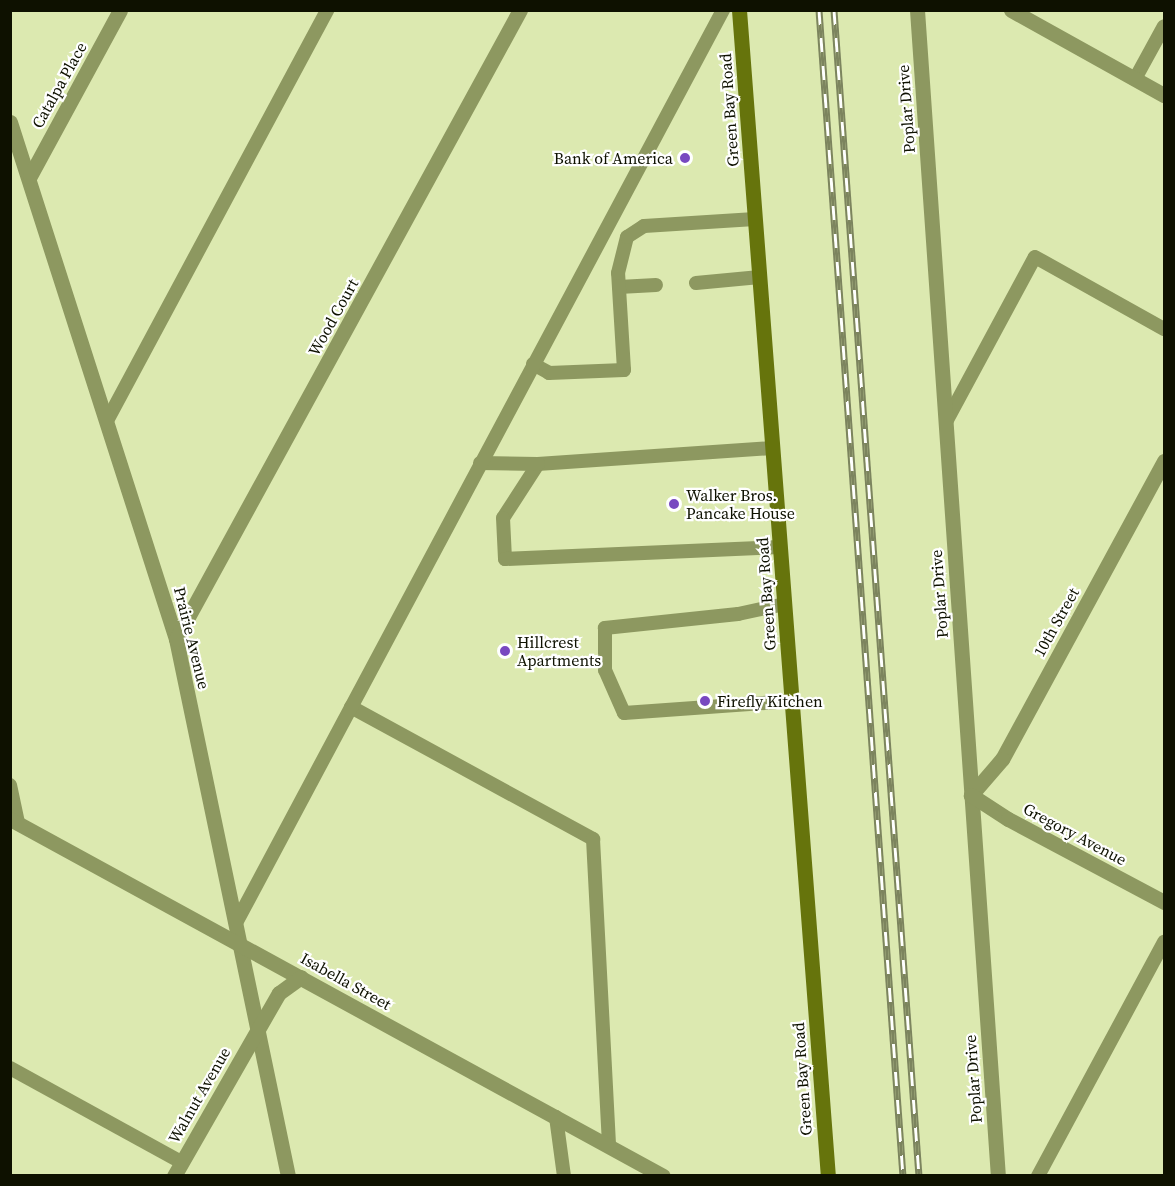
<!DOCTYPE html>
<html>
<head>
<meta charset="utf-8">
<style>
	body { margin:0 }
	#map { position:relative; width:1175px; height:1186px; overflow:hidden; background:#dce9b0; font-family:"Source Serif 4",serif }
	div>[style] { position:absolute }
	.lane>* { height:14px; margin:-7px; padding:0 7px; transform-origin:7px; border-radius:7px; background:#8d9860 }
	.street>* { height:15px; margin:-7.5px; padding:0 7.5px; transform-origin:7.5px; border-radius:7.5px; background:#8d9860 }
	.secondary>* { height:15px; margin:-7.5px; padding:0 7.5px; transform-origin:7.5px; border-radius:7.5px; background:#66740c }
	.rail>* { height:7px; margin-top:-3.5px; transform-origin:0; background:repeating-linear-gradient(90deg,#fff 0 14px,#7c845e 0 28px); box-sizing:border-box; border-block:2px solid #7c845e }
	.dots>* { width:16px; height:16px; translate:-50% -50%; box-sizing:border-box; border:3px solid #fff; border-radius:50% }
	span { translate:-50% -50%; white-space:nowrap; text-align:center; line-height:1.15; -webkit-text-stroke:4.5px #fff; paint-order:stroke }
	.street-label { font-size:16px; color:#0e1100 }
	.poi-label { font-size:16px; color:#0e1100 }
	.right { translate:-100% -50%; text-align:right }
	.left { translate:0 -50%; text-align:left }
	.frame { position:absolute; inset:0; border:12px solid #0e1100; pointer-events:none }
</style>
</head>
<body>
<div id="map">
	<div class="lane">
		<div style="left:1135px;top:79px;width:60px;rotate:-61.3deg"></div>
		<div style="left:696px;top:283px;width:64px;rotate:-5.4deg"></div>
		<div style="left:619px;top:287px;width:37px;rotate:-3deg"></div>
		<div style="left:533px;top:364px;width:18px;rotate:29deg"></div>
		<div style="left:549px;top:373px;width:75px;rotate:-2.3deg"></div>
		<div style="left:624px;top:370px;width:97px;rotate:-93.5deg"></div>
		<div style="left:618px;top:273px;width:37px;rotate:-76deg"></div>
		<div style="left:627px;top:237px;width:20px;rotate:-33deg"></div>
		<div style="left:644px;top:226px;width:111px;rotate:-3.6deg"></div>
		<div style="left:108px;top:419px;width:464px;rotate:-61.8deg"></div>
		<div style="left:946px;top:422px;width:187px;rotate:-61.7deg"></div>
		<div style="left:1035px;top:257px;width:148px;rotate:29.2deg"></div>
		<div style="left:772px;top:448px;width:235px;rotate:176.1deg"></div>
		<div style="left:538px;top:464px;width:64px;rotate:122.9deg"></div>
		<div style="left:503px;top:518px;width:41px;rotate:87.2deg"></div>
		<div style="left:505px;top:559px;width:275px;rotate:-2.5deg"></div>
		<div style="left:480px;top:463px;width:58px;rotate:1deg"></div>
		<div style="left:785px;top:604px;width:48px;rotate:168deg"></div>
		<div style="left:738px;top:614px;width:134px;rotate:174deg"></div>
		<div style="left:605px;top:628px;width:42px;rotate:90deg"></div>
		<div style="left:605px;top:670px;width:47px;rotate:66.2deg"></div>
		<div style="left:624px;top:713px;width:168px;rotate:-4.1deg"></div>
		<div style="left:351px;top:707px;width:276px;rotate:28.6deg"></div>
		<div style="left:593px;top:839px;width:307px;rotate:87deg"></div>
		<div style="left:10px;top:785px;width:39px;rotate:78deg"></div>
		<div style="left:236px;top:923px;width:1035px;rotate:-61.92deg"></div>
		<div style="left:10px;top:1068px;width:195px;rotate:28.8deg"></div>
		<div style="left:556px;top:1117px;width:60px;rotate:82.3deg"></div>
		<div style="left:1038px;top:1176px;width:266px;rotate:-61.7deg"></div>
	</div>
	<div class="street">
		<div style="left:917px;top:10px;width:1169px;rotate:86.03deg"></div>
		<div style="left:1011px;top:10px;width:175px;rotate:29.1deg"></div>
		<div style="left:10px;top:122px;width:543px;rotate:72.2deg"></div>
		<div style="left:176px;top:639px;width:549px;rotate:78.22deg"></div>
		<div style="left:30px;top:176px;width:189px;rotate:-61.5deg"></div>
		<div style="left:1164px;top:461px;width:339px;rotate:118.5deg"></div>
		<div style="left:1002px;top:759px;width:48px;rotate:130.7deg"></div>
		<div style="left:971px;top:795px;width:44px;rotate:33deg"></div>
		<div style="left:1008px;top:819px;width:177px;rotate:28deg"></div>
		<div style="left:176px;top:639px;width:717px;rotate:-61.33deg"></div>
		<div style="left:10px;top:819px;width:744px;rotate:28.67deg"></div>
		<div style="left:174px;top:1176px;width:211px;rotate:-60.2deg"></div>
		<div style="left:279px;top:993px;width:27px;rotate:-36deg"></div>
	</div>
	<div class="secondary">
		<div style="left:739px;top:10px;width:1169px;rotate:85.64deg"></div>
	</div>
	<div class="rail">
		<div style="left:819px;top:10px;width:1169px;rotate:85.88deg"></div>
		<div style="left:834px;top:10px;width:1169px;rotate:85.83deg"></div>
	</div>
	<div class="dots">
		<div style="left:685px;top:158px;background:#7848c0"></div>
		<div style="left:674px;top:504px;background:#7848c0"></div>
		<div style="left:505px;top:651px;background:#7848c0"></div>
		<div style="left:705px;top:701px;background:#7848c0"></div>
	</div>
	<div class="street-label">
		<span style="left:59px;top:85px;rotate:-61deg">Catalpa Place</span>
		<span style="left:906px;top:109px;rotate:-94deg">Poplar Drive</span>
		<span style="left:729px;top:110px;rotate:-94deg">Green Bay Road</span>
		<span style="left:333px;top:317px;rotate:-61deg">Wood Court</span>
		<span style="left:766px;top:594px;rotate:-94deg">Green Bay Road</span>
		<span style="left:939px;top:594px;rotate:-94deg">Poplar Drive</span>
		<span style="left:1056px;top:622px;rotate:-61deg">10th Street</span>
		<span style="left:192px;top:638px;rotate:76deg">Prairie Avenue</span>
		<span style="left:1075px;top:834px;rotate:28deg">Gregory Avenue</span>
		<span style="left:346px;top:981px;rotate:29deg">Isabella Street</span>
		<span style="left:802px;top:1079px;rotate:-94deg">Green Bay Road</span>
		<span style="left:973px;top:1079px;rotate:-94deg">Poplar Drive</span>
		<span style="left:199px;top:1095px;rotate:-60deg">Walnut Avenue</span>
	</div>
	<div class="poi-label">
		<span class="right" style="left:673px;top:158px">Bank of America</span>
		<span class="left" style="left:686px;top:504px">Walker Bros.<br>Pancake House</span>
		<span class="left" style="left:517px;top:651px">Hillcrest<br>Apartments</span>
		<span class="left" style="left:717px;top:701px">Firefly Kitchen</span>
	</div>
	<div class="frame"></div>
</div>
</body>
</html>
